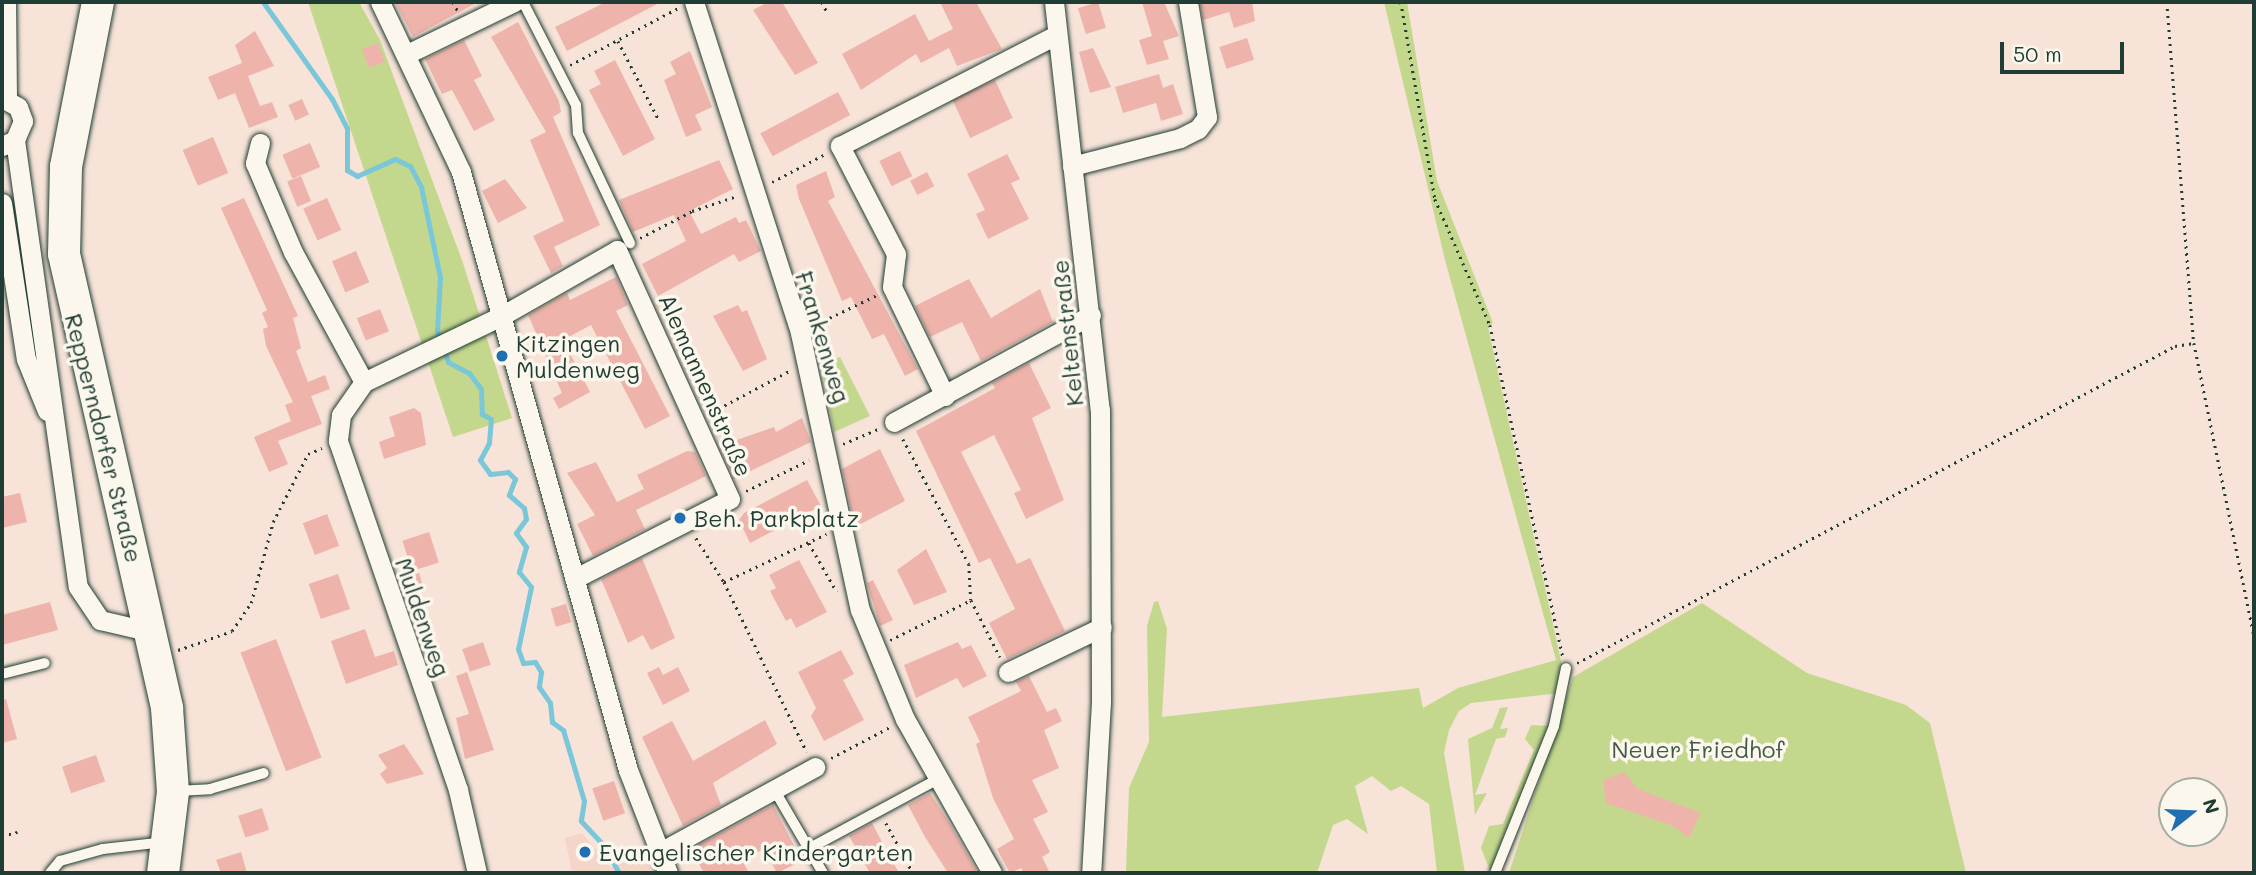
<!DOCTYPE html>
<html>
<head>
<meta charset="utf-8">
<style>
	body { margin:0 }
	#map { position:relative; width:2256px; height:875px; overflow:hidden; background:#f7e3d8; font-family:Mali,sans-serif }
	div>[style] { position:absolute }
	.built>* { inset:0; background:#f4d5ca }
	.green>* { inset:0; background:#c4d88d }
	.stream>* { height:5px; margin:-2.5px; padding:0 2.5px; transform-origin:2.5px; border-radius:2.5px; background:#79c7d8 }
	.building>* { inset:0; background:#eeb4ab; transform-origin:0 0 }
	.path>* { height:2.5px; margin-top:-1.25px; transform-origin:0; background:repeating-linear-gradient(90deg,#1f3d34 0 2px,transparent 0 7px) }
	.roads { filter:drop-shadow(0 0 2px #1f3d34) drop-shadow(0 0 2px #1f3d34) }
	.service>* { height:10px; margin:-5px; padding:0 5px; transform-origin:5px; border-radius:5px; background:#fbf7ec }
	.minor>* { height:19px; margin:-9.5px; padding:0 9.5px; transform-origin:9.5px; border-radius:9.5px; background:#fbf7ec }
	.primary>* { height:32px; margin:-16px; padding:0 16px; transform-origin:16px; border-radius:16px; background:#fbf7ec }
	.dots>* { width:19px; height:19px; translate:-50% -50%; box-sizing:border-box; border:4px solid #fbf7ec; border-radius:50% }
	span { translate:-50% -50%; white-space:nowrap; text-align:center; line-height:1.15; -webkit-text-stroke:7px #fbf7ec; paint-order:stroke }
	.street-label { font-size:23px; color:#1f3d34 }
	.poi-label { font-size:23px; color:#1f3d34 }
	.left { translate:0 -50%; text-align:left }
	.park-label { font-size:23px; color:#405c46 }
	.frame { position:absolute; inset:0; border:4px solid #1f3d34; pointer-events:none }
	.north { position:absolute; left:2158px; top:777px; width:70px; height:70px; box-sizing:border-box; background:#fbf7ec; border:2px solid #a3ada2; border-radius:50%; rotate:72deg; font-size:19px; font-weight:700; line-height:28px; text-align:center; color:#1f3d34 }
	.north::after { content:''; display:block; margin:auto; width:24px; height:32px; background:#1f6fb2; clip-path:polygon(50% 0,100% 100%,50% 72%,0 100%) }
	.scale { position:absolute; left:2000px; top:42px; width:124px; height:32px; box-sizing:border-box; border:4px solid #1f3d34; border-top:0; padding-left:9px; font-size:21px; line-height:24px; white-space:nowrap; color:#1f3d34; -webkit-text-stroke:5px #fbf7ec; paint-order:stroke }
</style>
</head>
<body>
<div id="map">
	<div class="built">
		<div style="clip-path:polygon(582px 833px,611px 867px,650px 853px,658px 873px,572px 873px,565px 838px)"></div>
	</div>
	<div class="green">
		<div style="clip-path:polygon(308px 2px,359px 2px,380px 40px,463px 263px,512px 418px,453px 437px)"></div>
		<div style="clip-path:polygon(1384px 2px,1407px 2px,1437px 181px,1493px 323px,1488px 327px,1563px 670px,1560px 693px,1471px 703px,1459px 711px,1449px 730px,1444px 753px,1465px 873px,1437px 873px,1429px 804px,1401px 786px,1391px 791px,1372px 776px,1355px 786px,1368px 834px,1347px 819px,1333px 825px,1317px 873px,1103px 873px,1126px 871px,1129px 788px,1149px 742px,1147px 626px,1154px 602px,1158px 601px,1167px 629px,1162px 717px,1419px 688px,1423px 708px,1458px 688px,1556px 660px,1445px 260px)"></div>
		<div style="clip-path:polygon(840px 357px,870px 416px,834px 432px,821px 363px)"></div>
		<div style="clip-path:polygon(1702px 603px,1807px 673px,1906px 705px,1930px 723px,1966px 873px,1509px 873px,1573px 677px)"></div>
		<div style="clip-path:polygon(1508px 707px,1500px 729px,1508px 728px,1505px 737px,1496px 739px,1475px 795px,1487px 793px,1475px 815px,1468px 739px,1492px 728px,1500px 708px)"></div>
		<div style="clip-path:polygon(1531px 725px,1551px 726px,1491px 873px,1481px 848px,1489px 826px,1503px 824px,1534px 750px,1525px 739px)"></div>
	</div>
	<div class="stream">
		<div style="left:263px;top:2px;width:119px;rotate:54.6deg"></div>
		<div style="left:332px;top:99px;width:33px;rotate:63deg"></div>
		<div style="left:347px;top:128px;width:42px;rotate:90deg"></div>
		<div style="left:347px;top:170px;width:12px;rotate:31deg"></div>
		<div style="left:357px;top:176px;width:42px;rotate:-24.1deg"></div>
		<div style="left:395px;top:159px;width:17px;rotate:25deg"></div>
		<div style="left:410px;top:166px;width:24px;rotate:62deg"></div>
		<div style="left:421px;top:187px;width:92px;rotate:78.1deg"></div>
		<div style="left:440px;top:277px;width:54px;rotate:93.2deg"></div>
		<div style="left:437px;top:331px;width:33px;rotate:70deg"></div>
		<div style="left:448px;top:362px;width:24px;rotate:28deg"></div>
		<div style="left:469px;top:373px;width:20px;rotate:53deg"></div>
		<div style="left:481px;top:389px;width:25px;rotate:88deg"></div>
		<div style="left:482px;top:414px;width:10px;rotate:29deg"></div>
		<div style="left:491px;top:419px;width:24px;rotate:95deg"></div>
		<div style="left:489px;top:443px;width:19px;rotate:118deg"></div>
		<div style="left:480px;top:460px;width:17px;rotate:54deg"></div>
		<div style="left:490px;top:474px;width:18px;rotate:-6deg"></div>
		<div style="left:508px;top:472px;width:10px;rotate:45deg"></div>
		<div style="left:515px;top:479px;width:17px;rotate:111deg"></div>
		<div style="left:509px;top:495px;width:20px;rotate:41deg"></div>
		<div style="left:524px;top:508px;width:11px;rotate:80deg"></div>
		<div style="left:526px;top:519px;width:17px;rotate:126deg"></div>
		<div style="left:516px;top:533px;width:17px;rotate:54deg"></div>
		<div style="left:526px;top:547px;width:26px;rotate:106deg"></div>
		<div style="left:519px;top:572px;width:19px;rotate:51deg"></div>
		<div style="left:531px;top:587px;width:63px;rotate:101.8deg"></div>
		<div style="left:518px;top:649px;width:15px;rotate:70deg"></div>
		<div style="left:523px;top:663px;width:12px;rotate:-5deg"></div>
		<div style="left:535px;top:662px;width:12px;rotate:59deg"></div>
		<div style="left:541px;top:672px;width:15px;rotate:98deg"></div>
		<div style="left:539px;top:687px;width:19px;rotate:55deg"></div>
		<div style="left:550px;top:703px;width:19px;rotate:84deg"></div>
		<div style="left:552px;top:722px;width:14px;rotate:36deg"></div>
		<div style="left:563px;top:730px;width:74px;rotate:73.5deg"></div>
		<div style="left:584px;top:801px;width:20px;rotate:99deg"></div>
		<div style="left:581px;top:821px;width:37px;rotate:47deg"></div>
		<div style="left:606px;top:848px;width:28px;rotate:63deg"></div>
	</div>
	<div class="building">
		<div style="clip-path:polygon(395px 2px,478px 2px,413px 37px)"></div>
		<div style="clip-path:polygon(606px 2px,661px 2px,567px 51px,555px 27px)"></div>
		<div style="clip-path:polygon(768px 2px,782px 2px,818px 63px,795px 75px,753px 10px)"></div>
		<div style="clip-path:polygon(940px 2px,976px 2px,1002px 49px,957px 66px,949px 48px,921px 63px,916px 54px,861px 90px,842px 54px,915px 14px,929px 41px,953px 29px)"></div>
		<div style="left:1098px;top:2px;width:27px;height:21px;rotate:73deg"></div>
		<div style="clip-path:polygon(1142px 2px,1164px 2px,1179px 36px,1163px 41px,1169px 59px,1147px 65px,1139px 40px,1152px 36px)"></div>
		<div style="clip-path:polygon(1200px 2px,1252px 2px,1255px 21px,1234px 28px,1229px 12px,1203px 20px)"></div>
		<div style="clip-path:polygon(518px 22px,559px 101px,561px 112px,553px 117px,600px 225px,554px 247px,563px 266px,551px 273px,533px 236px,564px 221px,530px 140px,546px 132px,491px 37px)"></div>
		<div style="clip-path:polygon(255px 31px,274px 66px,248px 76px,260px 106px,272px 102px,278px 117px,249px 128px,235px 93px,218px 100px,208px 77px,242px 63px,235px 45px)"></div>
		<div style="left:1247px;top:38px;width:23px;height:29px;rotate:72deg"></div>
		<div style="clip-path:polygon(464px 40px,482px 76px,474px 80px,495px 120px,474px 131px,452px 90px,442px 94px,425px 59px)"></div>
		<div style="left:378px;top:43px;width:20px;height:17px;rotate:70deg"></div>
		<div style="clip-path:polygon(1093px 48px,1111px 87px,1090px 93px,1079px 52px)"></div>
		<div style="clip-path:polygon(690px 51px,712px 107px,695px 115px,702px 130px,686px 137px,664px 80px,676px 74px,670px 62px)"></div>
		<div style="clip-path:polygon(615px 60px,655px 139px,623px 156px,589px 90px,601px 84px,594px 71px)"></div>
		<div style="clip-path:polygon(1159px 74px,1163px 88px,1173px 84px,1183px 114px,1161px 121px,1156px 103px,1123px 113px,1115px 87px)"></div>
		<div style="left:995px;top:80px;width:42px;height:47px;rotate:65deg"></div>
		<div style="left:838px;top:92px;width:26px;height:88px;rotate:62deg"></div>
		<div style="left:302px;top:99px;width:17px;height:15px;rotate:66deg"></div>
		<div style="left:213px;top:137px;width:39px;height:33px;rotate:67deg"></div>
		<div style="left:310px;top:143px;width:26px;height:30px;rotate:67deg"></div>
		<div style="left:900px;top:151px;width:28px;height:23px;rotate:64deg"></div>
		<div style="clip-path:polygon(1007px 154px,1020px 179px,1011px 183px,1029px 219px,988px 239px,976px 214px,985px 210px,967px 174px)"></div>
		<div style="clip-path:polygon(719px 160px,733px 189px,689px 211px,701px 234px,736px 217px,739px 223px,746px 220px,761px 251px,739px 262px,734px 254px,658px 296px,642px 264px,686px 241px,674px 215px,633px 232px,619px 200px)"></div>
		<div style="clip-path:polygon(826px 171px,835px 197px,828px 201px,918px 369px,905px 376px,884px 334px,872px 339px,851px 297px,842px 301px,799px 199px,796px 185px)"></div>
		<div style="left:927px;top:172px;width:16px;height:19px;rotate:63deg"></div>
		<div style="left:301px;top:176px;width:27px;height:15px;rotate:68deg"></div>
		<div style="clip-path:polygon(505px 179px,527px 208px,498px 223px,482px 191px)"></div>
		<div style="clip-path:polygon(244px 198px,298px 316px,293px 318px,301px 348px,296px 351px,308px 382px,325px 375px,330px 389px,311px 396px,322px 424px,278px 441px,288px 464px,269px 472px,254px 437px,291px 421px,285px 405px,293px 402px,266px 346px,263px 329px,268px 327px,262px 313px,267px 310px,221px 208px)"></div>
		<div style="left:327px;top:198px;width:35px;height:26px;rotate:66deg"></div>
		<div style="left:356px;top:251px;width:34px;height:26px;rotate:67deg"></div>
		<div style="clip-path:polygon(616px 277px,628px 305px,616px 311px,670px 416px,645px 429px,591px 325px,563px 340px,590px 392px,559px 409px,553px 398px,562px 393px,528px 315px,567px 293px,570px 300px)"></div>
		<div style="clip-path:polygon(969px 279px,991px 318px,1040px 289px,1053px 322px,981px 361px,962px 322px,930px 337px,915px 306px)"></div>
		<div style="clip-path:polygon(738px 305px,742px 312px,747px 310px,767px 359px,743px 371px,713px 316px)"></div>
		<div style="left:380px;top:309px;width:24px;height:25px;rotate:68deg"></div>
		<div style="clip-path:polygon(1029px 363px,1051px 408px,1032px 418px,1064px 500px,1026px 519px,1014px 493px,1021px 490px,994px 435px,961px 452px,1017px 564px,1030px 558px,1065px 631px,1007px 659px,989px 623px,1015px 609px,990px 558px,979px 563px,916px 431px,995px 388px,992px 383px)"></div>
		<div style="clip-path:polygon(414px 408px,421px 413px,426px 445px,384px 459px,379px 442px,395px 436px,389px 417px)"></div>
		<div style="clip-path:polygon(802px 418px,811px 442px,734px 479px,719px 446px,774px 427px,776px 432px)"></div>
		<div style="clip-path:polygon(880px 449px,905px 501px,855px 527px,842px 469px)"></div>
		<div style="clip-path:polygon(687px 451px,695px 452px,706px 476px,636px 510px,645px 529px,593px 556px,577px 524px,595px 515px,567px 473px,596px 462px,617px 502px,644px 489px,637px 475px)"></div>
		<div style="clip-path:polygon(807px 480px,821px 506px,750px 543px,739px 520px,744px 513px)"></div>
		<div style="clip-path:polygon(20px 493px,27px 522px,2px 528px,2px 497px)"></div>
		<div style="left:327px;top:514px;width:34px;height:26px;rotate:69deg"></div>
		<div style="left:429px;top:532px;width:32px;height:28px;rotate:72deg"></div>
		<div style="clip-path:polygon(926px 549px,947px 592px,914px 605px,897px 570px)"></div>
		<div style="clip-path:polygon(642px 558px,675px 638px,651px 650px,643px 635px,628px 643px,601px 579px)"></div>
		<div style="clip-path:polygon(799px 560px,827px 612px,796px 628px,791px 618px,786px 621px,770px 591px,776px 588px,769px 575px)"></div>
		<div style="left:419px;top:573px;width:17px;height:19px;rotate:73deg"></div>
		<div style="left:338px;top:574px;width:37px;height:31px;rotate:71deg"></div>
		<div style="clip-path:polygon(873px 580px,893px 620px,880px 626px,867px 583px)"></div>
		<div style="clip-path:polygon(50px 602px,58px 630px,2px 645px,2px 615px)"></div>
		<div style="left:566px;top:604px;width:19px;height:16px;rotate:74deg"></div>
		<div style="clip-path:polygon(365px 629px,375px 657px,394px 651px,398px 665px,346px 684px,331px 641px)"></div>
		<div style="left:276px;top:639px;width:127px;height:38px;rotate:69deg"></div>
		<div style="left:483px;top:642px;width:24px;height:22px;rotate:71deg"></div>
		<div style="clip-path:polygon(958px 642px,962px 649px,971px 645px,987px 676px,963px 688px,957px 678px,916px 698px,904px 665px)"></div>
		<div style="clip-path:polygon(841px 650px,854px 674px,843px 680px,864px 720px,824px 741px,811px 716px,816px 708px,798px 672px)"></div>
		<div style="clip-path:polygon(659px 667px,663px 675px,678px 667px,690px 691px,663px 705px,647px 673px)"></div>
		<div style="clip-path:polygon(467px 672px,494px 750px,465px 759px,456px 718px,469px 714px,456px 676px)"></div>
		<div style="clip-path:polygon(1029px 676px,1047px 712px,1056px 708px,1062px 721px,1044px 730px,1059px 768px,1032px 780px,1048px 812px,1033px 819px,1050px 852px,1042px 857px,1050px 873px,1024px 873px,1021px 868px,1010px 873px,997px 849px,1014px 839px,993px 798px,976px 744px,980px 742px,968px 717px,1021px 691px,1016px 682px)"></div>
		<div style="clip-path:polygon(6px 699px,17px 739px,2px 743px,2px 700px)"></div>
		<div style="clip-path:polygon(765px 720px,777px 744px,713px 783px,721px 805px,683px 826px,642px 737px,672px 721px,693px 761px)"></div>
		<div style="clip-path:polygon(404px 744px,424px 774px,387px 784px,380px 774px,387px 768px,378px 755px)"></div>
		<div style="left:96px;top:755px;width:28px;height:36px;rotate:71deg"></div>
		<div style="clip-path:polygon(1624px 772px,1638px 789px,1701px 813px,1689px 838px,1673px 826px,1606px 803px,1603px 780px)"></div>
		<div style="left:614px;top:781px;width:34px;height:23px;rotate:71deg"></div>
		<div style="clip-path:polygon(930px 793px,950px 824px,978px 873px,948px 873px,925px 837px,908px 805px)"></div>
		<div style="clip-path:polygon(773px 805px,802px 861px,777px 873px,764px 849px,742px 860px,749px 873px,704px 873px,691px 849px)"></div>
		<div style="left:262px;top:808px;width:23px;height:25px;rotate:72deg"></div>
		<div style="clip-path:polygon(872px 823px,881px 840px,899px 873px,870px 873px,849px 836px)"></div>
		<div style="clip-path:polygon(241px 852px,247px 873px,221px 873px,216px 860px)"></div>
	</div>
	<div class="path">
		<div style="left:453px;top:2px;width:10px;rotate:61deg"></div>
		<div style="left:822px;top:2px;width:11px;rotate:63deg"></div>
		<div style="left:1401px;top:2px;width:200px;rotate:80.2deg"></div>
		<div style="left:1435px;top:199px;width:137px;rotate:66.4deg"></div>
		<div style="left:1490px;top:325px;width:339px;rotate:77.6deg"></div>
		<div style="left:2167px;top:2px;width:342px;rotate:85.5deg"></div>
		<div style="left:2194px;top:343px;width:299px;rotate:78.4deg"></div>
		<div style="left:618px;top:41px;width:89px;rotate:62.6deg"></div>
		<div style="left:570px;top:65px;width:122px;rotate:-27.8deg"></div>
		<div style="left:772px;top:182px;width:60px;rotate:-27.8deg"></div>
		<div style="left:640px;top:238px;width:59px;rotate:-27.4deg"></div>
		<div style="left:692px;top:211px;width:47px;rotate:-18.4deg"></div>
		<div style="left:817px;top:324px;width:67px;rotate:-25.8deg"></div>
		<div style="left:712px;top:412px;width:87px;rotate:-28deg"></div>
		<div style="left:903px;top:439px;width:141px;rotate:62.2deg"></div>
		<div style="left:969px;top:564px;width:36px;rotate:87deg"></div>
		<div style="left:971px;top:600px;width:64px;rotate:63deg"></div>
		<div style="left:843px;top:444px;width:39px;rotate:-23deg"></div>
		<div style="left:746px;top:491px;width:70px;rotate:-26.2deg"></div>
		<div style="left:696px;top:538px;width:52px;rotate:57.5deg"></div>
		<div style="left:724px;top:582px;width:189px;rotate:64deg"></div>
		<div style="left:809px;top:543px;width:56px;rotate:60.3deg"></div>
		<div style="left:724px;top:582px;width:113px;rotate:-25.2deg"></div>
		<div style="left:890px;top:640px;width:90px;rotate:-26.3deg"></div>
		<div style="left:178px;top:650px;width:57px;rotate:-19.4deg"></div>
		<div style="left:232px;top:631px;width:34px;rotate:-56deg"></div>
		<div style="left:251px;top:603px;width:84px;rotate:-74.8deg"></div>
		<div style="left:273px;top:522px;width:76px;rotate:-62.8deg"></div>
		<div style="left:308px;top:454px;width:15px;rotate:-23deg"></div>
		<div style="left:1577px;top:663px;width:677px;rotate:-27.93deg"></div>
		<div style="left:2175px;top:346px;width:19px;rotate:-9deg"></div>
		<div style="left:831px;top:758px;width:67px;rotate:-27.7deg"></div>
		<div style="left:886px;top:823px;width:57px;rotate:61.6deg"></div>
		<div style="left:2px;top:836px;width:16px;rotate:-15deg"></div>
	</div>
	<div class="roads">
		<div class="service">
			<div style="left:523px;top:2px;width:116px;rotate:62.8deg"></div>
			<div style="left:576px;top:105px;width:28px;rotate:86deg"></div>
			<div style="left:578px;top:133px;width:122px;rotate:64.7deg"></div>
			<div style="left:2px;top:674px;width:44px;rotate:-14.3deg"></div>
			<div style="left:176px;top:791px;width:34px;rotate:-3deg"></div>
			<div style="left:210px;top:789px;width:56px;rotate:-16.5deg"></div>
			<div style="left:775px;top:791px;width:95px;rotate:59.7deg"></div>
			<div style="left:810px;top:848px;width:145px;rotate:-28.3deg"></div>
			<div style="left:50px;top:873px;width:16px;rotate:-50deg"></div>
			<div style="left:60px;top:861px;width:45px;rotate:-15.6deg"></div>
			<div style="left:103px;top:849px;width:61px;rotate:-6.5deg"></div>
			<div style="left:1495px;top:873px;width:158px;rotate:-68.1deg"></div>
			<div style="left:1554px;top:726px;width:59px;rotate:-78.3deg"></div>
		</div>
		<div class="minor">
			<div style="left:6px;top:2px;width:97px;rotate:89.4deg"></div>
			<div style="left:380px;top:2px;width:188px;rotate:64.5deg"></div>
			<div style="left:461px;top:172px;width:621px;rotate:74.4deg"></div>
			<div style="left:628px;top:770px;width:110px;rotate:68.8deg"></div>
			<div style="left:694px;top:2px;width:348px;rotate:72.2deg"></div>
			<div style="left:800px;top:333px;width:283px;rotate:77.8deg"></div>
			<div style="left:860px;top:610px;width:118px;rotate:67.6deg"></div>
			<div style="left:905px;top:719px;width:177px;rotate:60.5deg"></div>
			<div style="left:1054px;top:2px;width:411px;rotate:83.6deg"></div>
			<div style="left:1100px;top:410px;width:292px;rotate:89.8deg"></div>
			<div style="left:1101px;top:702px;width:171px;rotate:93.3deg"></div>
			<div style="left:407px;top:54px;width:119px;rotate:-25.9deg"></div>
			<div style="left:2px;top:98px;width:18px;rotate:29deg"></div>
			<div style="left:18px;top:107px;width:15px;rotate:70deg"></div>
			<div style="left:23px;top:121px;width:21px;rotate:113deg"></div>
			<div style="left:15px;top:140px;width:14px;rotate:155deg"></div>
			<div style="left:15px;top:140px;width:451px;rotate:82deg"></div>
			<div style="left:78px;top:587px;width:40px;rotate:56deg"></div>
			<div style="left:100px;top:620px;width:53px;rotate:13deg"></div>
			<div style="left:260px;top:143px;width:21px;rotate:104deg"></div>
			<div style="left:255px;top:163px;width:97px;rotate:66.9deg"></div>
			<div style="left:293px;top:252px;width:148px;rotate:61.4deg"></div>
			<div style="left:364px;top:382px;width:40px;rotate:124.9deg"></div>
			<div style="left:341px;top:415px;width:26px;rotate:97deg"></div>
			<div style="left:338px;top:441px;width:369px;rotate:71deg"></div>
			<div style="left:458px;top:790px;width:85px;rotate:77.1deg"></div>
			<div style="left:1072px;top:166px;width:112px;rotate:-14.5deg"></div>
			<div style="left:1180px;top:138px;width:20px;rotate:-27deg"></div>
			<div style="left:1198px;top:129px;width:15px;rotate:-53deg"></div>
			<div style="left:1207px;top:117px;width:117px;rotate:-99.4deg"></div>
			<div style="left:2px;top:203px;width:158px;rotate:81.3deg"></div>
			<div style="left:26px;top:359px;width:56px;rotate:68deg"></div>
			<div style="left:364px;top:382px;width:154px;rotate:-25.7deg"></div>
			<div style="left:503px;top:315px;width:131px;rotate:-29.7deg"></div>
			<div style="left:617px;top:250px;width:273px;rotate:65.6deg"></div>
			<div style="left:730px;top:499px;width:175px;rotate:152.9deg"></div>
			<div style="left:945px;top:396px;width:121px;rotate:-115.9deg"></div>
			<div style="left:892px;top:287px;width:33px;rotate:-83deg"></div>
			<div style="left:896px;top:254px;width:122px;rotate:-117.4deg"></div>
			<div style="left:840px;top:146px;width:243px;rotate:-27.2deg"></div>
			<div style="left:894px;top:422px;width:224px;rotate:-28.5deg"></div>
			<div style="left:1008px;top:672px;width:104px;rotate:-25.6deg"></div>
			<div style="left:660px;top:852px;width:177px;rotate:-28.7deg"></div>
		</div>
		<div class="primary">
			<div style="left:98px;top:2px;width:168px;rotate:101deg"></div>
			<div style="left:66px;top:167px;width:87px;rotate:91.3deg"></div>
			<div style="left:64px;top:254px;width:466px;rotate:77.2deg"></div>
			<div style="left:167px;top:708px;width:84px;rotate:85.9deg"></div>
			<div style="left:173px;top:792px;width:82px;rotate:97deg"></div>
		</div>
	</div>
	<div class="dots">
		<div style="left:502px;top:356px;background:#1f6fb2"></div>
		<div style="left:680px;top:518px;background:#1f6fb2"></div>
		<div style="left:585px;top:852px;background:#1f6fb2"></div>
	</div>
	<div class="street-label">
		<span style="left:1067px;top:333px;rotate:-96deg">Keltenstraße</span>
		<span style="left:823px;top:337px;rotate:73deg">Frankenweg</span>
		<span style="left:706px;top:385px;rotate:66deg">Alemannenstraße</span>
		<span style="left:104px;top:438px;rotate:76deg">Repperndorfer Straße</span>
		<span style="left:423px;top:617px;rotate:71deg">Muldenweg</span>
	</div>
	<div class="poi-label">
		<span class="left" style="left:516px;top:356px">Kitzingen<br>Muldenweg</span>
		<span class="left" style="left:694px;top:518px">Beh. Parkplatz</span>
		<span class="left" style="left:599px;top:852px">Evangelischer Kindergarten</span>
	</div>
	<div class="park-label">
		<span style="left:1698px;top:749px">Neuer Friedhof</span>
	</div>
	<div class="frame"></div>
	<div class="north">N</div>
	<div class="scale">50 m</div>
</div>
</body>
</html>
